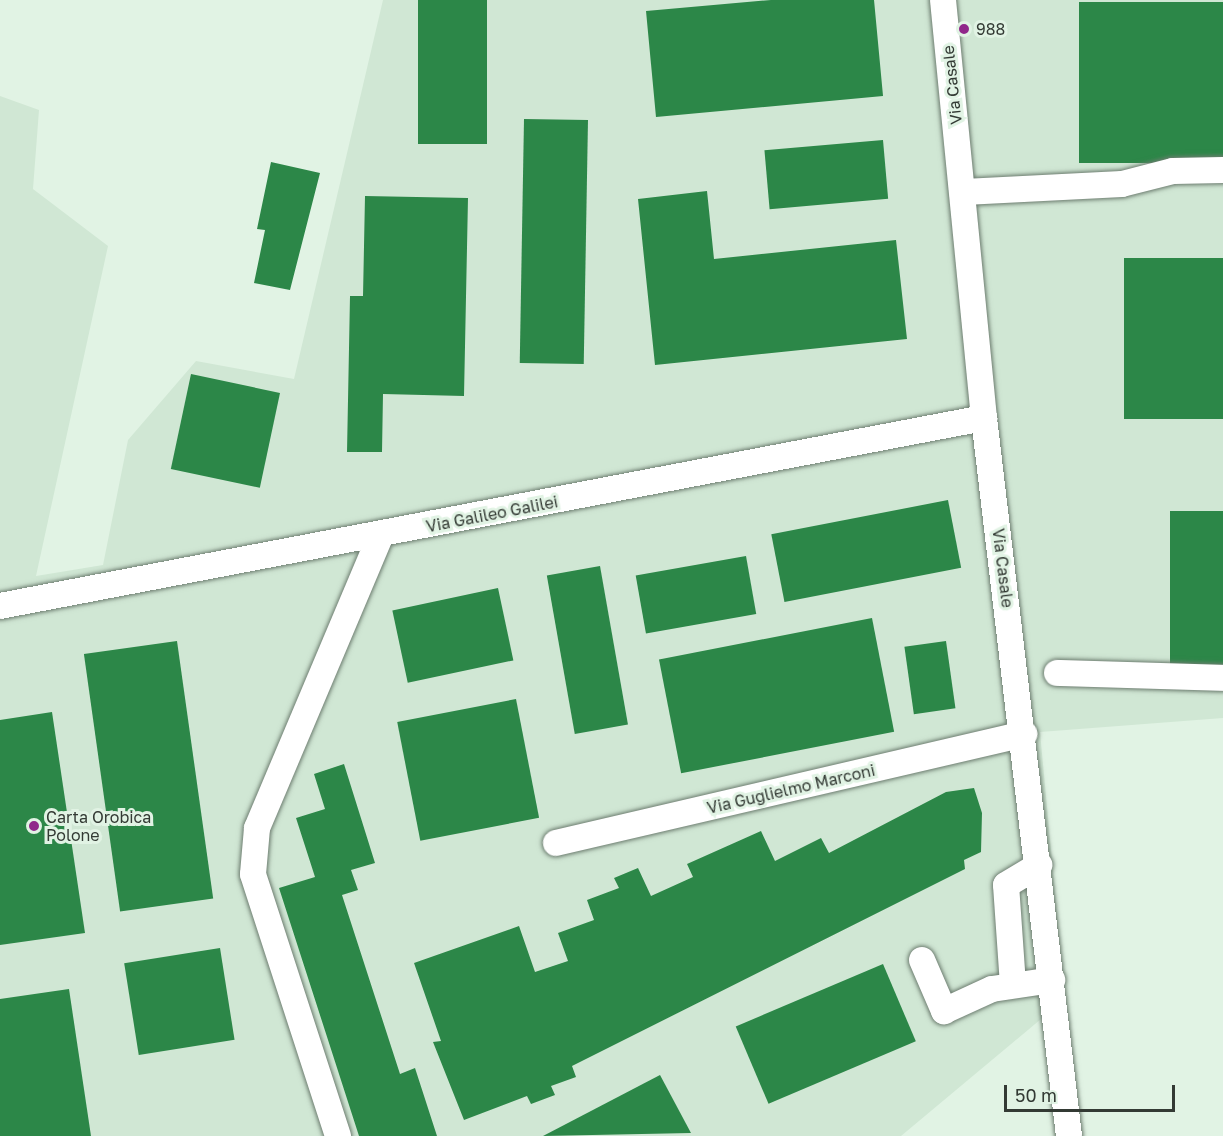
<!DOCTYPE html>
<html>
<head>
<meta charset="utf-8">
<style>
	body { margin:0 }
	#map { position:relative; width:1223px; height:1136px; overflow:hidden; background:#e1f3e4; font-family:"Golos Text",sans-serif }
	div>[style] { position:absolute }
	.built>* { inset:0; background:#d0e7d4 }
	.building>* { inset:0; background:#2c8748; transform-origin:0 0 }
	.roads { filter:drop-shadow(0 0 2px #6d7d70) drop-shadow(0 0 2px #6d7d70) }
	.minor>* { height:26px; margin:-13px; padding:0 13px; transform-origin:13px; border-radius:13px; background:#fff }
	.dots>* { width:16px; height:16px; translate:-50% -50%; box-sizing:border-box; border:3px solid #e1f3e4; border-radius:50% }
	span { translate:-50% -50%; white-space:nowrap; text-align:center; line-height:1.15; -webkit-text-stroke:6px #e1f3e4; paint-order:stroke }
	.poi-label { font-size:16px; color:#333a34 }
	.left { translate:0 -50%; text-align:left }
	.street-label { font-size:16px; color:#333a34 }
	.scale { position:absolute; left:1004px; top:1085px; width:171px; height:27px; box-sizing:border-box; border:3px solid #333a34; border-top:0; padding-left:8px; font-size:18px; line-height:21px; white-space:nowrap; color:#333a34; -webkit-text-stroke:4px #e1f3e4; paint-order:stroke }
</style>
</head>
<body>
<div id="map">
	<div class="built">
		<div style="clip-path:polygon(383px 0,1223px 0,1223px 718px,1040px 732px,1065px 999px,901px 1136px,0 1136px,0 96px,39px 110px,33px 189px,108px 246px,36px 576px,103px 565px,128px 440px,196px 361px,294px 379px)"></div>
	</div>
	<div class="building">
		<div style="left:418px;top:0;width:69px;height:144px"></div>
		<div style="clip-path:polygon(771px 0,874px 0,883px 96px,656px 117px,646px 11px)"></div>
		<div style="left:1079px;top:2px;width:144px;height:161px"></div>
		<div style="left:524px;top:119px;width:64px;height:244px;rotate:1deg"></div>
		<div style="left:883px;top:140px;width:59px;height:119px;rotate:85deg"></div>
		<div style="clip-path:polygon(271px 162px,320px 173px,290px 290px,254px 283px,265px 230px,257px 229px)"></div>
		<div style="clip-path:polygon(707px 191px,714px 259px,896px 240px,907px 339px,655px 365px,638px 199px)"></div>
		<div style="clip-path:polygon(365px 196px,468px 198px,464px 396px,383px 394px,382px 452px,347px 452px,350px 296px,363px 296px)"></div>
		<div style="left:1124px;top:258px;width:99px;height:161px"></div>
		<div style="left:191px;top:374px;width:91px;height:97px;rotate:12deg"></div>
		<div style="left:948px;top:500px;width:69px;height:180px;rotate:79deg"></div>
		<div style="left:1170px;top:511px;width:53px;height:161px"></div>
		<div style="left:746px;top:556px;width:59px;height:112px;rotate:80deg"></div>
		<div style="left:600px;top:566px;width:161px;height:54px;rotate:80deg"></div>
		<div style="left:498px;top:588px;width:74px;height:108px;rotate:78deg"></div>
		<div style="left:872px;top:618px;width:116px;height:217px;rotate:79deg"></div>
		<div style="left:177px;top:641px;width:260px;height:94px;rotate:82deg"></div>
		<div style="left:946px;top:641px;width:68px;height:42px;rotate:82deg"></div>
		<div style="left:516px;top:699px;width:121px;height:121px;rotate:79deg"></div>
		<div style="clip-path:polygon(52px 712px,85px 933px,0 945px,0 720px)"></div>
		<div style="clip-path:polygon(344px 764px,375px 863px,351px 870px,358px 890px,342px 895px,400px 1074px,415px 1068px,437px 1136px,359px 1136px,279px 888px,315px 877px,296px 818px,325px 809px,314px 774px)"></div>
		<div style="clip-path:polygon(974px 788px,982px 813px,981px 852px,964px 860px,965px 869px,572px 1066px,576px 1077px,551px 1086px,555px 1095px,531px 1104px,527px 1096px,464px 1120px,433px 1042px,441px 1041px,414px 963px,519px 926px,535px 972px,568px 961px,558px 933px,594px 920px,587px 900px,619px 888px,614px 878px,638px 868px,651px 896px,693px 877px,687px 864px,761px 831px,775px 861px,821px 838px,829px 853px,946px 792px)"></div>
		<div style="left:220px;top:948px;width:93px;height:97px;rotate:81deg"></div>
		<div style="left:883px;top:964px;width:84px;height:160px;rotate:67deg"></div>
		<div style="clip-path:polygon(69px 989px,91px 1136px,0 1136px,0 999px)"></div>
		<div style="clip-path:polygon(660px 1075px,691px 1133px,543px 1136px)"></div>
	</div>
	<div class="roads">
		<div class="minor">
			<div style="left:943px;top:0;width:420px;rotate:84.4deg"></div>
			<div style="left:984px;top:418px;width:723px;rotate:83.25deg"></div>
			<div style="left:964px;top:192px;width:158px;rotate:-2.9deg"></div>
			<div style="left:1122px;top:184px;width:53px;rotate:-14.3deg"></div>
			<div style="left:1173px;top:171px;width:50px;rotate:-1.1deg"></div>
			<div style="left:0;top:606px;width:1002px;rotate:-10.82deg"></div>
			<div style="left:1057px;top:673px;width:166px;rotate:1.7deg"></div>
			<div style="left:556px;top:843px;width:481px;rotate:-13.1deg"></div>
			<div style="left:922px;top:960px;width:56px;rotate:66.7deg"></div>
			<div style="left:944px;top:1011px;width:53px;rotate:-24.6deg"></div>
			<div style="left:992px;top:989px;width:61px;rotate:-8.5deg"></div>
			<div style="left:1013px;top:985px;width:100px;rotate:-94deg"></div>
			<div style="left:1006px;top:885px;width:39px;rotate:-31deg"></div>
			<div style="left:338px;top:1136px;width:275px;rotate:-108deg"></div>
			<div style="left:253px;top:874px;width:46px;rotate:-85deg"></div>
			<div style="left:257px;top:828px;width:318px;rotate:-67.1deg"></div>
		</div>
	</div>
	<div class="dots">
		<div style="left:964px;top:29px;background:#90268a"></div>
		<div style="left:34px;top:826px;background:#90268a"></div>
	</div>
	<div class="poi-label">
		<span class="left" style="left:976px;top:29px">988</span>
		<span class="left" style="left:46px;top:826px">Carta Orobica<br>Polone</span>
	</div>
	<div class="street-label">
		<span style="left:952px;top:85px;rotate:-96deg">Via Casale</span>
		<span style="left:492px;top:514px;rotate:-11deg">Via Galileo Galilei</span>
		<span style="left:1003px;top:568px;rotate:83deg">Via Casale</span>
		<span style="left:791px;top:789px;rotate:-13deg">Via Guglielmo Marconi</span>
	</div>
	<div class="scale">50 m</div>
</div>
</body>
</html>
